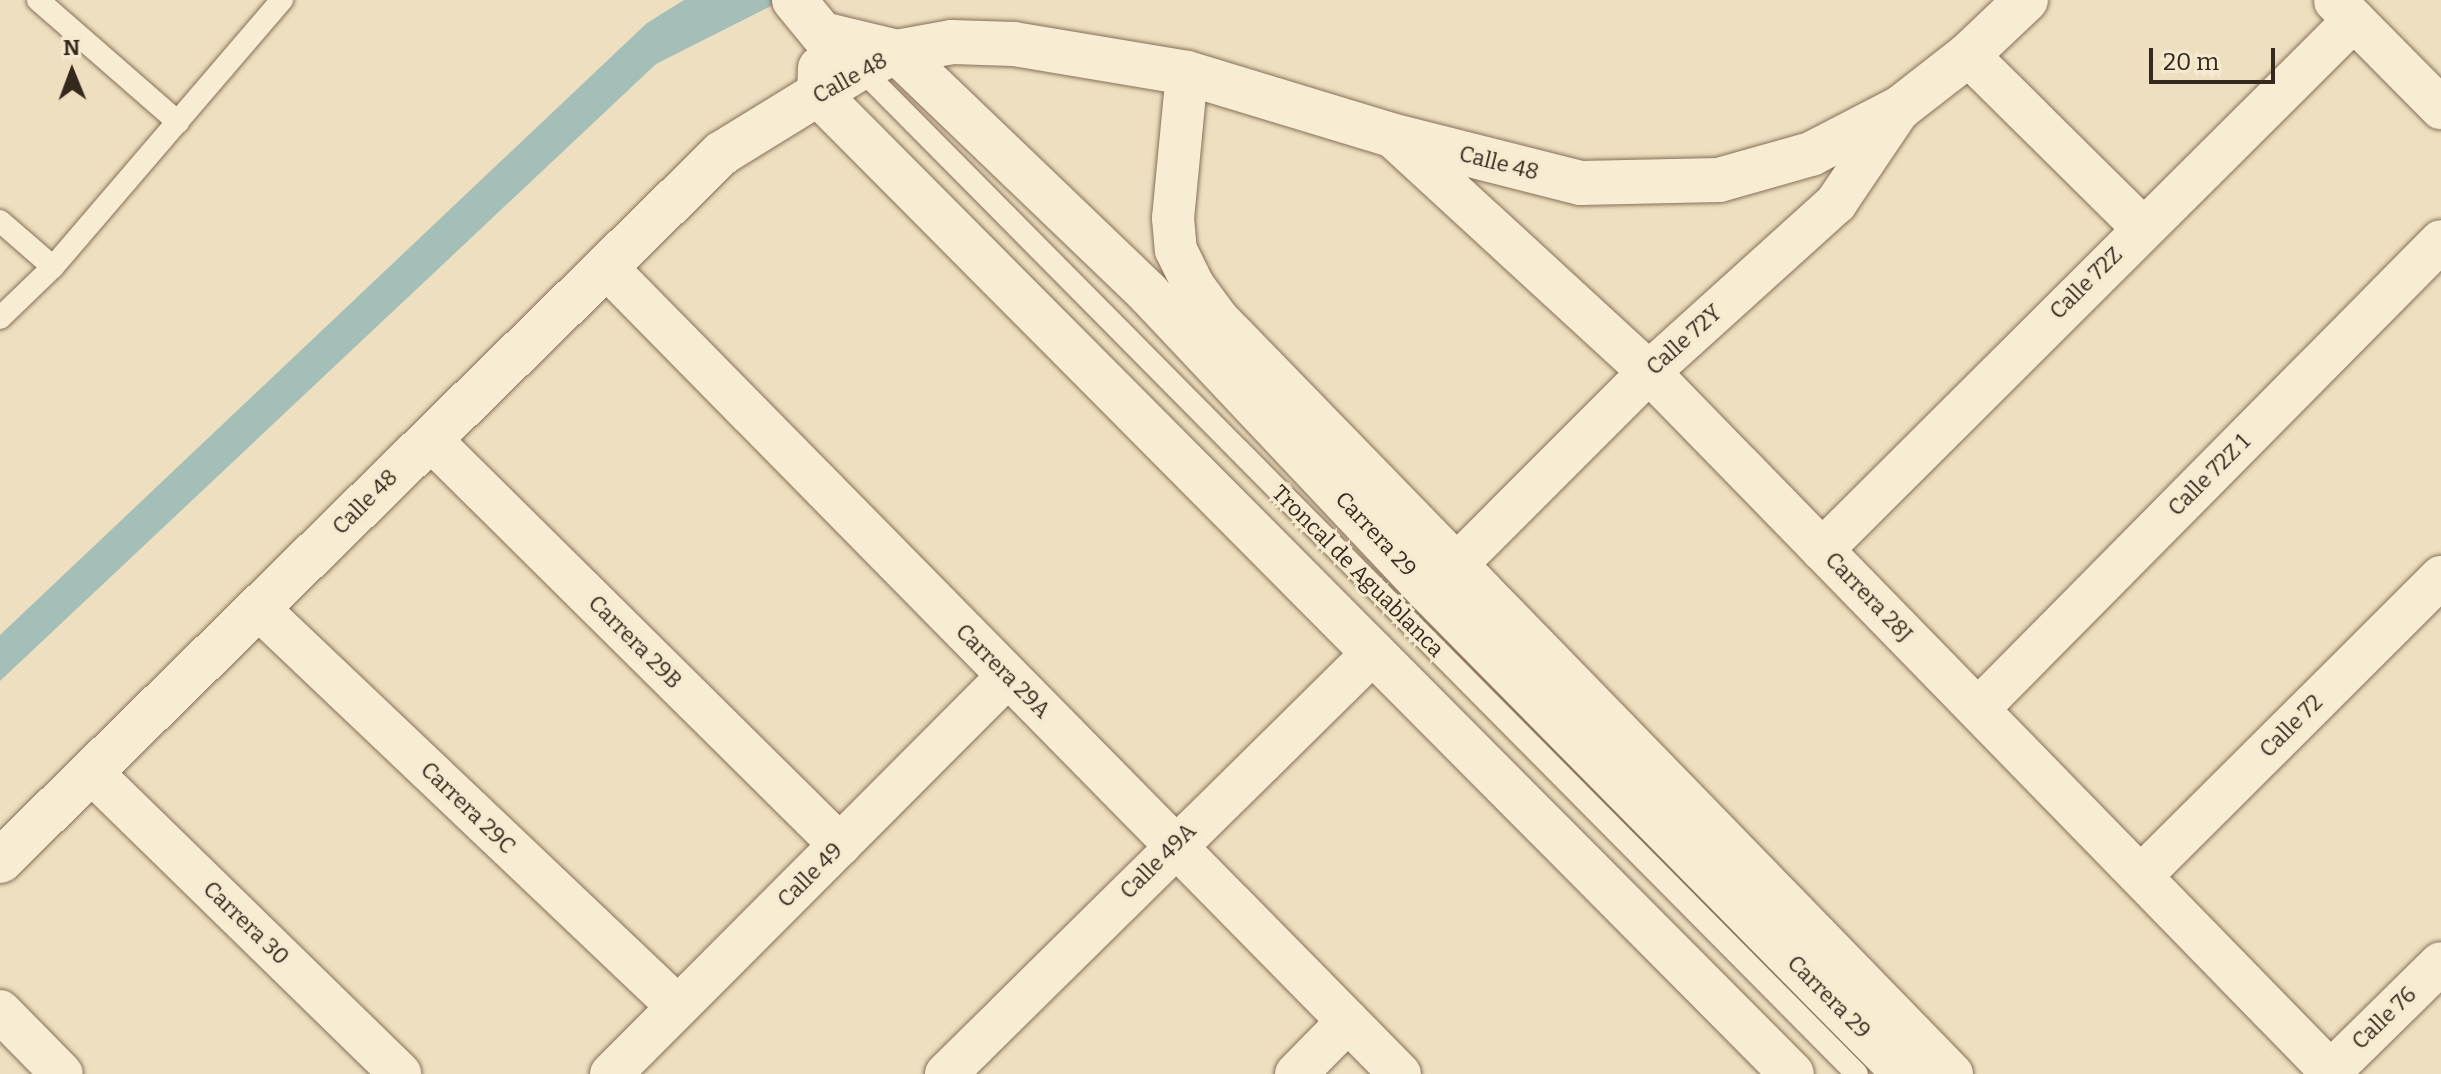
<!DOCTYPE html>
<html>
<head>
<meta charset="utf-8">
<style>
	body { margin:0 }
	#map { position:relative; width:2441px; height:1074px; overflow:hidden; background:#eddfc0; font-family:Bitter,serif }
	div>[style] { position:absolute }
	.water>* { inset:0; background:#a3bfb7 }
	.roads { filter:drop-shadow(0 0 2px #867058) drop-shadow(0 0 2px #867058) }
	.lane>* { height:22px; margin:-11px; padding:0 11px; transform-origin:11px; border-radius:11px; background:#f8edd3 }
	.street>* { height:42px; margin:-21px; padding:0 21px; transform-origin:21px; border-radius:21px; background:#f8edd3 }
	.secondary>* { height:44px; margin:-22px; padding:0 22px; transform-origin:22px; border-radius:22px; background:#f8edd3 }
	span { translate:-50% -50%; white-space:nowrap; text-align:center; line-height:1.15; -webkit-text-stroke:6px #f5eacf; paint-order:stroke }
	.street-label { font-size:22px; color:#35281d }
	.north { position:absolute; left:32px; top:32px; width:80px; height:80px; -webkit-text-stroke:6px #f5eacf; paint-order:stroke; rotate:359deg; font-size:22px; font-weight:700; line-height:32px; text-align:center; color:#35281d }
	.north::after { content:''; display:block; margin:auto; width:28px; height:36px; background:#35281d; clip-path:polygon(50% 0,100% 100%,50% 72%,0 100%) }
	.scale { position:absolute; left:2149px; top:48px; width:126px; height:36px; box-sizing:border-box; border:4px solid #35281d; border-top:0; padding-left:10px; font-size:24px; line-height:28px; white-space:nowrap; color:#35281d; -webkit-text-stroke:6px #f5eacf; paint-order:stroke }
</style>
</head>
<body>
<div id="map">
	<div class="water">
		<div style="clip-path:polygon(684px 0,783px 0,656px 64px,0 681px,0 635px,647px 23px)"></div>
	</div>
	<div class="roads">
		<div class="lane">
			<div style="left:38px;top:0;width:186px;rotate:41.1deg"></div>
			<div style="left:860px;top:68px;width:1416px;rotate:45.26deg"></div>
			<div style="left:0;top:221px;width:70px;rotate:41deg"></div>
			<div style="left:0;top:318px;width:74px;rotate:-43.9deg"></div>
			<div style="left:53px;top:267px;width:352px;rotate:-49.4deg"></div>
		</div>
		<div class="street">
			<div style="left:2335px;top:1px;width:151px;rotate:45.3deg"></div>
			<div style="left:1968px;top:55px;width:245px;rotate:44.7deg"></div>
			<div style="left:1187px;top:73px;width:146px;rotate:95.5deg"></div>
			<div style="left:1173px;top:218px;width:32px;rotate:85deg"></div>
			<div style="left:1176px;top:250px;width:39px;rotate:64deg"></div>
			<div style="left:1193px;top:285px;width:42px;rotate:53.7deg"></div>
			<div style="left:1218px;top:319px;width:1053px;rotate:45.81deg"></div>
			<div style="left:1391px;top:135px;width:350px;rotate:42.6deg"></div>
			<div style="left:1649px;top:372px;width:980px;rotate:45.74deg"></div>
			<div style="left:606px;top:267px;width:1132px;rotate:45.47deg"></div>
			<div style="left:430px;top:439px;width:577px;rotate:44.72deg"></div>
			<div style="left:1822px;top:550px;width:751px;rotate:-44.89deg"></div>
			<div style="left:1457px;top:564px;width:272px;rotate:-45deg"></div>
			<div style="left:1649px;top:372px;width:252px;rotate:-42.1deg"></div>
			<div style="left:1836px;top:203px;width:115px;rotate:-56deg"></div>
			<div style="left:258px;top:608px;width:579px;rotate:43.53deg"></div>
			<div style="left:1978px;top:709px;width:658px;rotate:-45.31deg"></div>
			<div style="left:91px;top:772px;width:432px;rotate:44.3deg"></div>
			<div style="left:2141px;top:876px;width:424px;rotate:-44.9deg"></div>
			<div style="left:0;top:1011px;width:88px;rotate:45.5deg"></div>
			<div style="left:611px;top:1074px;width:562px;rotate:-45.07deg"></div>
			<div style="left:946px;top:1074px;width:601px;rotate:-44.6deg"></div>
			<div style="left:1296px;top:1074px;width:74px;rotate:-45.5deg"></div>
			<div style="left:2328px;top:1074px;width:158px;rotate:-44.5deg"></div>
		</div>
		<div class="secondary">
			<div style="left:794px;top:0;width:44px;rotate:50.5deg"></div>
			<div style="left:822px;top:34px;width:77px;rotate:13.5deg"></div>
			<div style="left:897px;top:52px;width:348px;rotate:43.8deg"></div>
			<div style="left:1148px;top:293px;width:408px;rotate:46.7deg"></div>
			<div style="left:1428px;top:590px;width:680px;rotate:45.42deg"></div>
			<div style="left:820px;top:68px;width:27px;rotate:92deg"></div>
			<div style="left:819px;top:95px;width:1380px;rotate:45.18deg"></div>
			<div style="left:0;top:861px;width:1011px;rotate:-44.44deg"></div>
			<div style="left:722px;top:153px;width:162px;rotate:-31.6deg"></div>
			<div style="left:860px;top:68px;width:40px;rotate:-23.4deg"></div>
			<div style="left:897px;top:52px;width:56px;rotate:-10.3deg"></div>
			<div style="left:952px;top:42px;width:62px;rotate:1.8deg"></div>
			<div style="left:1014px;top:44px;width:175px;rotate:9.5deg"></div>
			<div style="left:1187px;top:73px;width:213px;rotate:16.9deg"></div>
			<div style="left:1391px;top:135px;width:196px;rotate:14.2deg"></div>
			<div style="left:1581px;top:183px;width:138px;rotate:-1.2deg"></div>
			<div style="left:1719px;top:180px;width:96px;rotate:-15.8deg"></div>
			<div style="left:1811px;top:154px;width:100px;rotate:-27.3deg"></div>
			<div style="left:1900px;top:108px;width:86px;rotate:-37.9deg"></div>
			<div style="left:1968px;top:55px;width:80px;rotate:-43.5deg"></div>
		</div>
	</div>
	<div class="street-label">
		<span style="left:850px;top:78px;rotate:-29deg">Calle 48</span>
		<span style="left:1499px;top:163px;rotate:14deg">Calle 48</span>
		<span style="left:2086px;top:283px;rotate:-45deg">Calle 72Z</span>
		<span style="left:1684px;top:340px;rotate:-42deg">Calle 72Y</span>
		<span style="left:2209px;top:475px;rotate:-45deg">Calle 72Z 1</span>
		<span style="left:365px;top:502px;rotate:-45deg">Calle 48</span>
		<span style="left:1376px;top:534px;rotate:47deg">Carrera 29</span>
		<span style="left:1358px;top:571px;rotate:45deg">Troncal de Aguablanca</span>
		<span style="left:1869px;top:597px;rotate:46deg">Carrera 28J</span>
		<span style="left:635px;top:642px;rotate:45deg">Carrera 29B</span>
		<span style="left:1003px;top:671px;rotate:45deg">Carrera 29A</span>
		<span style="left:2291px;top:726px;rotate:-45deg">Calle 72</span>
		<span style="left:468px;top:808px;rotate:44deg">Carrera 29C</span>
		<span style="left:1158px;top:861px;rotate:-45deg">Calle 49A</span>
		<span style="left:810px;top:875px;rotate:-45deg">Calle 49</span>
		<span style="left:246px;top:923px;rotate:44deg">Carrera 30</span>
		<span style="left:1829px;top:997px;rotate:45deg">Carrera 29</span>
		<span style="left:2384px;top:1018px;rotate:-44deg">Calle 76</span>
	</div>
	<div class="north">N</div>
	<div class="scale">20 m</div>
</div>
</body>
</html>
